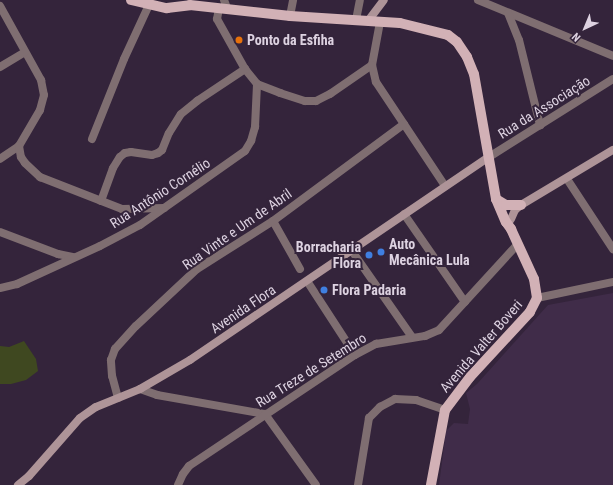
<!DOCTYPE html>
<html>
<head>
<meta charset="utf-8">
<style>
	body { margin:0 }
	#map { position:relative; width:613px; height:485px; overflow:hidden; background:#34243b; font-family:"Roboto Condensed",sans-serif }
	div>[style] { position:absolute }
	.built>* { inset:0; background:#402c49 }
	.green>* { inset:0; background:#3f4820 }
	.minor>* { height:8px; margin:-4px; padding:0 4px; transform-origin:4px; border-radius:4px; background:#7f6e71 }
	.tertiary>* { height:8px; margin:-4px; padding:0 4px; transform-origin:4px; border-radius:4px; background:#7f6e71 }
	.secondary>* { height:8px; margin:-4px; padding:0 4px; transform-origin:4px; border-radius:4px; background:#ae9498 }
	.primary>* { height:10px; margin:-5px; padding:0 5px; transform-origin:5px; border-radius:5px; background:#d2b1b6 }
	.dots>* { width:11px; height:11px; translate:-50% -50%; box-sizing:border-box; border:2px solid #34243b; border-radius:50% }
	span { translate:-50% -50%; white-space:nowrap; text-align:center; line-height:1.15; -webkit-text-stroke:4px #34243b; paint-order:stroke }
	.poi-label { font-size:14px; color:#ddd2e1; font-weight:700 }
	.left { translate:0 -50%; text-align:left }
	.right { translate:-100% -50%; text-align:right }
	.street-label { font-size:14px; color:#ddd2e1 }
	.north { position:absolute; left:565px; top:8px; width:40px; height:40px; -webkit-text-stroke:3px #34243b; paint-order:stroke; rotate:224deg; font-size:11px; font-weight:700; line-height:16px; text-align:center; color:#ddd2e1 }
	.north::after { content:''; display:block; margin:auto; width:14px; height:18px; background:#ddd2e1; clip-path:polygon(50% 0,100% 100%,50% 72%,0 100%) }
</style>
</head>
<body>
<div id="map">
	<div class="built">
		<div style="clip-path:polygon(613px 293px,613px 485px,439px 485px,446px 431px,454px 423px,468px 424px,470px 409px,466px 393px,477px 384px,548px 305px)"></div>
	</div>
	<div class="green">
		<div style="clip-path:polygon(24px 341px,36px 359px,38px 371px,26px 380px,11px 384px,0 384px,0 346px,9px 347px)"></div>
	</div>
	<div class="minor">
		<div style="left:478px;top:0;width:146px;rotate:22.5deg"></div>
		<div style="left:0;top:6px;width:85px;rotate:61deg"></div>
		<div style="left:41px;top:80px;width:15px;rotate:79deg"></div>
		<div style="left:44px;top:95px;width:16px;rotate:105deg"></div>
		<div style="left:40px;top:110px;width:42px;rotate:120.3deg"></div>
		<div style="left:19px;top:146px;width:23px;rotate:146deg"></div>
		<div style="left:219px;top:8px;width:11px;rotate:100deg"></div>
		<div style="left:217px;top:19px;width:57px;rotate:60.8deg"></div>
		<div style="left:245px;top:69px;width:19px;rotate:51deg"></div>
		<div style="left:257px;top:84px;width:25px;rotate:21deg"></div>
		<div style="left:280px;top:93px;width:26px;rotate:18deg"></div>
		<div style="left:305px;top:101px;width:11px"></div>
		<div style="left:316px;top:101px;width:16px;rotate:-27deg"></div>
		<div style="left:330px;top:94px;width:51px;rotate:-34.6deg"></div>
		<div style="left:508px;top:13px;width:29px;rotate:68deg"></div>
		<div style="left:519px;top:40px;width:88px;rotate:76.1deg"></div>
		<div style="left:290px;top:16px;width:16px;rotate:-79deg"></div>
		<div style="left:356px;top:20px;width:20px;rotate:-79deg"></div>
		<div style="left:380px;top:22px;width:44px;rotate:100.5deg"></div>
		<div style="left:372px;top:65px;width:17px;rotate:77deg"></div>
		<div style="left:376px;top:82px;width:125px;rotate:56.4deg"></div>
		<div style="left:0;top:67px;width:29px;rotate:-31deg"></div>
		<div style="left:92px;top:139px;width:86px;rotate:-68.2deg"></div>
		<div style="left:124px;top:59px;width:60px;rotate:-65.2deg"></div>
		<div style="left:19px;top:146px;width:11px;rotate:80deg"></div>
		<div style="left:21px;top:157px;width:7px;rotate:56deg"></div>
		<div style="left:25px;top:163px;width:21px;rotate:43deg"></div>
		<div style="left:40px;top:177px;width:88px;rotate:21.3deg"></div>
		<div style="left:122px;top:209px;width:42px;rotate:-1.4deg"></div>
		<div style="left:489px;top:157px;width:146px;rotate:-32.2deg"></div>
		<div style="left:567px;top:179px;width:84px;rotate:56.7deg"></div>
		<div style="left:101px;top:201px;width:35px;rotate:-70deg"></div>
		<div style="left:113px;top:168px;width:13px;rotate:-58deg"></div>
		<div style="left:120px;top:157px;width:6px;rotate:-39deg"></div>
		<div style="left:125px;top:153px;width:6px;rotate:-9deg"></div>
		<div style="left:131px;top:152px;width:21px;rotate:8deg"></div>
		<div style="left:152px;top:155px;width:6px;rotate:-18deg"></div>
		<div style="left:158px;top:153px;width:5px;rotate:-37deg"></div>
		<div style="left:162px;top:150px;width:18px;rotate:-68deg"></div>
		<div style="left:169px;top:133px;width:22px;rotate:-58deg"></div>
		<div style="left:181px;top:114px;width:21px;rotate:-39deg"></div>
		<div style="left:197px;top:101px;width:58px;rotate:-33.7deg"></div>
		<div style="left:404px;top:214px;width:107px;rotate:55.3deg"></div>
		<div style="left:273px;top:221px;width:55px;rotate:60.6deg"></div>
		<div style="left:0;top:232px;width:62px;rotate:20.8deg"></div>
		<div style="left:58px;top:254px;width:16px;rotate:11deg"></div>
		<div style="left:352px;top:251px;width:105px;rotate:55.1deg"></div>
		<div style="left:307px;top:281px;width:88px;rotate:57deg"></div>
		<div style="left:0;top:288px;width:17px;rotate:-13deg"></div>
		<div style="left:17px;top:284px;width:91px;rotate:-24.6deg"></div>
		<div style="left:100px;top:246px;width:45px;rotate:-27.7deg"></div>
		<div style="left:140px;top:225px;width:128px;rotate:-35.2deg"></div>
		<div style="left:245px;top:151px;width:12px;rotate:-59deg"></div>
		<div style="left:251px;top:141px;width:15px;rotate:-74deg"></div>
		<div style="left:255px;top:127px;width:43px;rotate:-87.3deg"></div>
		<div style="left:537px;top:298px;width:78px;rotate:-11.9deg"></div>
		<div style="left:140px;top:389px;width:18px;rotate:19deg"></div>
		<div style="left:157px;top:395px;width:110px;rotate:10deg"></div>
		<div style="left:265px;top:414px;width:87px;rotate:54.3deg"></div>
		<div style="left:118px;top:398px;width:23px;rotate:-105deg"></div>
		<div style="left:112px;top:376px;width:16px;rotate:-94deg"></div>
		<div style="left:111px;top:360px;width:12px;rotate:-70deg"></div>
		<div style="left:115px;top:349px;width:31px;rotate:-48deg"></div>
		<div style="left:136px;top:326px;width:83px;rotate:-43.1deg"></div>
		<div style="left:197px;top:269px;width:90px;rotate:-32.3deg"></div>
		<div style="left:273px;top:221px;width:163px;rotate:-36.5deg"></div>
		<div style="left:358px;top:485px;width:68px;rotate:-80.7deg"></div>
		<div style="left:369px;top:418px;width:16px;rotate:-45deg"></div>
		<div style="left:380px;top:407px;width:17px;rotate:-28deg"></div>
		<div style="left:395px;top:399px;width:21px;rotate:3deg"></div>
		<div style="left:416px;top:400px;width:31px;rotate:19deg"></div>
	</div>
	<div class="tertiary">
		<div style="left:224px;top:0;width:9px;rotate:69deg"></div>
		<div style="left:178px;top:485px;width:12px;rotate:-66deg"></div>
		<div style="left:183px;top:474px;width:10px;rotate:-53deg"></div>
		<div style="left:189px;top:466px;width:200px;rotate:-33.8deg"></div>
		<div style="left:355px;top:355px;width:24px;rotate:-28deg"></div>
		<div style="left:376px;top:344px;width:50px;rotate:-9.3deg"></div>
		<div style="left:425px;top:336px;width:15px;rotate:-23deg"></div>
		<div style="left:439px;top:330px;width:115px;rotate:-47.5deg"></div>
	</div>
	<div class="secondary">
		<div style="left:368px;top:21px;width:26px;rotate:-53deg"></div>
		<div style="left:511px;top:219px;width:10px;rotate:-66deg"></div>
		<div style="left:515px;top:210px;width:8px;rotate:-40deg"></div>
		<div style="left:521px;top:205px;width:107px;rotate:-30.9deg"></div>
		<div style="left:18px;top:485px;width:14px;rotate:-39deg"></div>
		<div style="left:29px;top:476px;width:77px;rotate:-48.7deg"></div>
		<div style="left:80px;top:418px;width:19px;rotate:-35deg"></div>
		<div style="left:96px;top:407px;width:48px;rotate:-22.2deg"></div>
		<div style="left:140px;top:389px;width:58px;rotate:-30.1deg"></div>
		<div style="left:190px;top:360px;width:361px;rotate:-34.2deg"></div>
	</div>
	<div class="primary">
		<div style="left:131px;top:0;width:37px;rotate:13deg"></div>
		<div style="left:167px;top:8px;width:23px;rotate:-7deg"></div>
		<div style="left:190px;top:5px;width:101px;rotate:6.3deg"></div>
		<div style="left:290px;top:16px;width:110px;rotate:3.6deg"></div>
		<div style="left:400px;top:23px;width:49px;rotate:14deg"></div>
		<div style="left:448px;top:35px;width:11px;rotate:38deg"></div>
		<div style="left:457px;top:42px;width:18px;rotate:56deg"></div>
		<div style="left:467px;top:57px;width:18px;rotate:68deg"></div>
		<div style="left:474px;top:74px;width:127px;rotate:80deg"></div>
		<div style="left:496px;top:199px;width:25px;rotate:67deg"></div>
		<div style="left:506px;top:222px;width:9px;rotate:54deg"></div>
		<div style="left:511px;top:229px;width:55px;rotate:65.3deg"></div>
		<div style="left:534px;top:279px;width:19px;rotate:81deg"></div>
		<div style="left:537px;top:298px;width:16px;rotate:117deg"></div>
		<div style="left:530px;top:312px;width:88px;rotate:132.7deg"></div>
		<div style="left:470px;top:377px;width:41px;rotate:127.1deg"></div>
		<div style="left:445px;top:410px;width:76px;rotate:100.6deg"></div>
		<div style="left:496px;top:199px;width:12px;rotate:31deg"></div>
		<div style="left:506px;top:205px;width:15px"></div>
	</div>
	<div class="dots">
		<div style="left:239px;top:40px;background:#e8710a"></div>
		<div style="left:381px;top:252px;background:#3f7fe0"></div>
		<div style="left:369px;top:255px;background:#3f7fe0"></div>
		<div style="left:324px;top:290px;background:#3f7fe0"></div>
	</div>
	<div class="poi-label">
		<span class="left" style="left:247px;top:40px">Ponto da Esfiha</span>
		<span class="left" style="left:389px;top:252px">Auto<br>Mecânica Lula</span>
		<span class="right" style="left:361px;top:255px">Borracharia<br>Flora</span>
		<span class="left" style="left:332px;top:290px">Flora Padaria</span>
	</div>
	<div class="street-label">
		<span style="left:544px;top:107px;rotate:-32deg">Rua da Associação</span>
		<span style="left:160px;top:193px;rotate:-33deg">Rua Antônio Cornélio</span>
		<span style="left:237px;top:229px;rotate:-35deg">Rua Vinte e Um de Abril</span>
		<span style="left:243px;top:309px;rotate:-34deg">Avenida Flora</span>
		<span style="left:481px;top:346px;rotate:-49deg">Avenida Valter Boveri</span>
		<span style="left:311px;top:370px;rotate:-32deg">Rua Treze de Setembro</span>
	</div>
	<div class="north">N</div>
</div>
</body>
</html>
